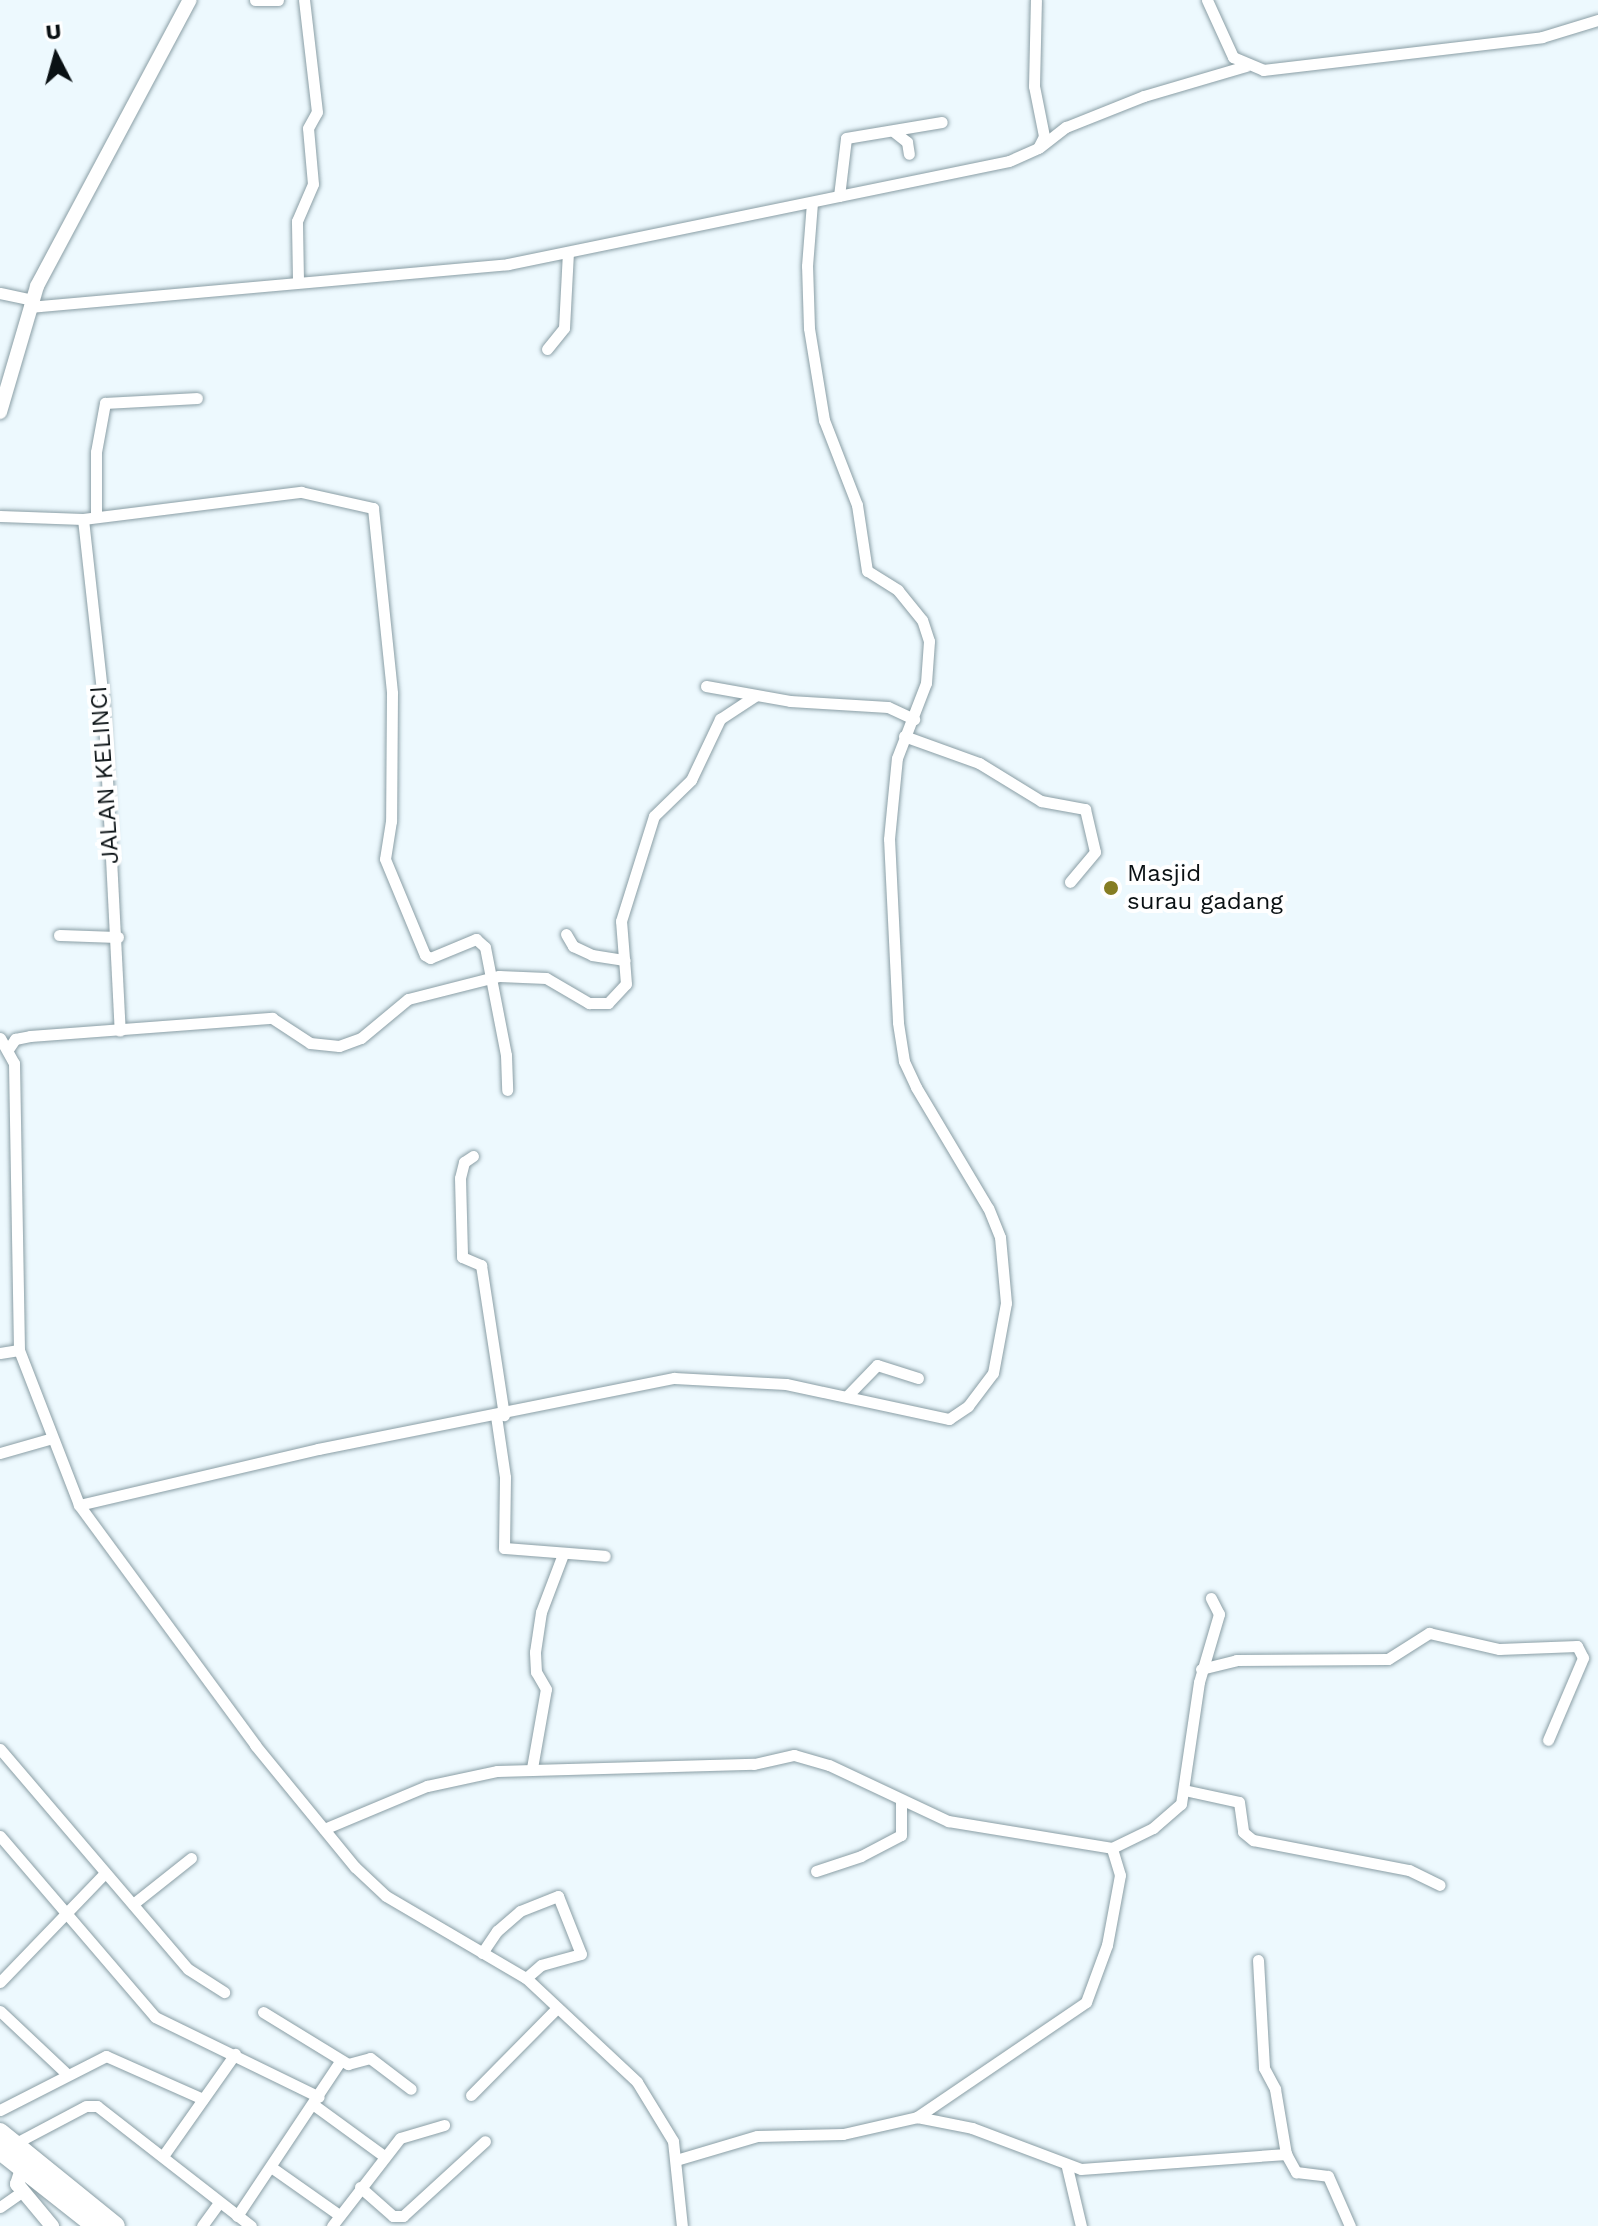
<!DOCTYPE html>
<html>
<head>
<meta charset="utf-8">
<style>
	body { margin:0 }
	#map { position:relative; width:1598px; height:2226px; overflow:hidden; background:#edf9fe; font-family:"Work Sans",sans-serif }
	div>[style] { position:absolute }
	.roads { filter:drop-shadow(0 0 2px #8a9ea5) drop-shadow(0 0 2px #8a9ea5) }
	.minor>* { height:11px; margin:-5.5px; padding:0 5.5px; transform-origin:5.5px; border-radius:5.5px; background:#fff }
	.tertiary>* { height:14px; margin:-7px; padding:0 7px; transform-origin:7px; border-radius:7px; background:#fff }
	.trunk>* { height:18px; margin:-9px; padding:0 9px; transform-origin:9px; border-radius:9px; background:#fff }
	.dots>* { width:22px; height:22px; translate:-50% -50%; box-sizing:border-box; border:4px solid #fff; border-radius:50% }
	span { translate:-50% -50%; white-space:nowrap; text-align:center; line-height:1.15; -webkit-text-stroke:8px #fff; paint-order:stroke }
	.street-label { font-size:24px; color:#0a1114 }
	.poi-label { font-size:24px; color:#0a1114 }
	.left { translate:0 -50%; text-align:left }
	.north { position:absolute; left:16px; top:16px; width:80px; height:80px; -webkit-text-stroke:6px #fff; paint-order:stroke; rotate:354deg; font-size:22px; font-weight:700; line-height:32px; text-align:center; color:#0a1114 }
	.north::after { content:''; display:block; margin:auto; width:28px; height:36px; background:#0a1114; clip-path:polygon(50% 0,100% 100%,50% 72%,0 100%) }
</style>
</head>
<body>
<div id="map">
	<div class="roads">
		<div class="minor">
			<div style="left:255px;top:0;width:23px"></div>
			<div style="left:1207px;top:0;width:63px;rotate:65.5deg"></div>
			<div style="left:1233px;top:57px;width:33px;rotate:23deg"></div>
			<div style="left:1263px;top:70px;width:281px;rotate:-6.7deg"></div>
			<div style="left:1542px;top:37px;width:59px;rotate:-16.9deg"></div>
			<div style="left:893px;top:131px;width:18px;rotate:38deg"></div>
			<div style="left:907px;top:142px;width:12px;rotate:81deg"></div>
			<div style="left:1040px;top:147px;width:33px;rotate:-38deg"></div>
			<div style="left:1066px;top:127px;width:84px;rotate:-21.7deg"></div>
			<div style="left:1144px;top:96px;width:106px;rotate:-16.4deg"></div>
			<div style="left:839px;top:196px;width:58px;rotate:-83.1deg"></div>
			<div style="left:846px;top:138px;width:97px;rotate:-9.5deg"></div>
			<div style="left:298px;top:281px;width:60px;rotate:-91deg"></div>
			<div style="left:297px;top:221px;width:40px;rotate:-66.6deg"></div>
			<div style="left:313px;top:184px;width:56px;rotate:-95.1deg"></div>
			<div style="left:308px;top:128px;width:18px;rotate:-61deg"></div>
			<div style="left:317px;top:112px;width:113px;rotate:-96.6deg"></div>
			<div style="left:0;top:293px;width:33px;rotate:12deg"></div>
			<div style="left:29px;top:307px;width:481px;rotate:-5.1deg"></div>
			<div style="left:508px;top:264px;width:511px;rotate:-11.62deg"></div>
			<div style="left:1009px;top:161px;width:32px;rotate:-24deg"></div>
			<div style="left:1038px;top:148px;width:13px;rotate:-63deg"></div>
			<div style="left:1044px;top:136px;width:51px;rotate:-101.3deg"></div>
			<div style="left:1034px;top:86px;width:86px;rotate:-88.7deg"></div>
			<div style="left:547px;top:349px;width:27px;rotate:-51deg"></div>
			<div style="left:564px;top:328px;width:76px;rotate:-87deg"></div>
			<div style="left:0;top:516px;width:83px;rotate:2.1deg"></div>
			<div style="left:83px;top:519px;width:220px;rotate:-7.1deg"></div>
			<div style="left:301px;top:492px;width:74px;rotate:12.5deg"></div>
			<div style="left:373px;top:508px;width:186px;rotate:84.1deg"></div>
			<div style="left:392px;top:693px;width:128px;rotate:90.4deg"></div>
			<div style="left:391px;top:821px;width:38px;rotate:99deg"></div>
			<div style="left:385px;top:859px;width:104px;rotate:67.4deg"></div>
			<div style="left:425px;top:955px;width:6px;rotate:31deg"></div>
			<div style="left:430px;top:958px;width:50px;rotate:-22.4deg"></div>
			<div style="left:476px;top:939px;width:12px;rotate:42deg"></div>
			<div style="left:485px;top:947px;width:110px;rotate:79deg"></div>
			<div style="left:506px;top:1055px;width:35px;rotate:88deg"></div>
			<div style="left:96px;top:517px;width:65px;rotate:-90deg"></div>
			<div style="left:96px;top:452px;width:50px;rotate:-79.6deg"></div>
			<div style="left:105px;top:403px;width:92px;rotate:-3.1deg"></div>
			<div style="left:83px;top:519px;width:182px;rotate:83.7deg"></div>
			<div style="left:103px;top:700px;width:331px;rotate:87.1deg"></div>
			<div style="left:706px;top:686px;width:85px;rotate:10.1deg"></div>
			<div style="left:790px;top:701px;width:98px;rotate:3.5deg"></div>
			<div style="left:888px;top:707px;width:29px;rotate:25deg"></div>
			<div style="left:904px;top:736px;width:80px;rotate:19.8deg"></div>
			<div style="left:979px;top:763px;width:73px;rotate:31.5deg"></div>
			<div style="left:1041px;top:801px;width:45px;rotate:10.3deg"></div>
			<div style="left:1085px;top:809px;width:44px;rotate:76.9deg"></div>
			<div style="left:1095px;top:852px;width:39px;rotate:130deg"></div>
			<div style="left:566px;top:934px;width:14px;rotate:60deg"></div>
			<div style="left:573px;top:946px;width:21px;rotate:25deg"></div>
			<div style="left:592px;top:955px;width:33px;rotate:9deg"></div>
			<div style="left:59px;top:935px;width:59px;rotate:1.9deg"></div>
			<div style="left:0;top:1038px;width:29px;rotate:61deg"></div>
			<div style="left:14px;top:1063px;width:287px;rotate:89deg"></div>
			<div style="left:19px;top:1350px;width:166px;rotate:68.8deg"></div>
			<div style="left:79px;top:1505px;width:298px;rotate:53.7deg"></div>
			<div style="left:255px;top:1745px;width:158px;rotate:50.7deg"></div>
			<div style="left:355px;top:1867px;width:42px;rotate:43.1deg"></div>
			<div style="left:386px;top:1896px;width:162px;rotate:30.4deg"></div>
			<div style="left:526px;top:1978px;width:152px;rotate:43.1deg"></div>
			<div style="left:637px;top:2082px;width:69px;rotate:58.6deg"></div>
			<div style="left:673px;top:2141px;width:85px;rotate:84deg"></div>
			<div style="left:9px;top:1048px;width:11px;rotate:-56deg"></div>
			<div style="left:15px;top:1039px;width:15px;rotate:-11deg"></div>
			<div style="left:30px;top:1036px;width:243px;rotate:-4.3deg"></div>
			<div style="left:272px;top:1018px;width:45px;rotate:33.3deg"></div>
			<div style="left:310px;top:1043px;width:29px;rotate:6deg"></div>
			<div style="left:339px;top:1046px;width:23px;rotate:-20deg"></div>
			<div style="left:361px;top:1038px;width:61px;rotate:-39.7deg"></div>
			<div style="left:408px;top:999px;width:94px;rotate:-14.2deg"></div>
			<div style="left:499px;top:976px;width:47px;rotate:2.4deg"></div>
			<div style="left:546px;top:978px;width:50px;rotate:30.2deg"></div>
			<div style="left:589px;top:1003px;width:19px"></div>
			<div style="left:608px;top:1003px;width:26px;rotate:-47deg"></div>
			<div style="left:626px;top:984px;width:63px;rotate:-94.5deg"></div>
			<div style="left:621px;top:921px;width:110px;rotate:-72.6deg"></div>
			<div style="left:654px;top:816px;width:52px;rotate:-44.2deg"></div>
			<div style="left:691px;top:780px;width:68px;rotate:-64.6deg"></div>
			<div style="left:720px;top:719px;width:42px;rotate:-33.3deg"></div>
			<div style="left:473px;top:1156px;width:11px;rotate:146deg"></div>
			<div style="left:464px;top:1162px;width:16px;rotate:104deg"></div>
			<div style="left:460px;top:1178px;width:79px;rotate:88.5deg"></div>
			<div style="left:462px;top:1257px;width:21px;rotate:23deg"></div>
			<div style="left:481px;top:1265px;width:152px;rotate:81.3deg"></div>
			<div style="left:0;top:1353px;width:19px;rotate:-9deg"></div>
			<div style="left:847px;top:1396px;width:43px;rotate:-45.9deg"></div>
			<div style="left:877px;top:1365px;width:43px;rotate:17.6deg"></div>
			<div style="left:496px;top:1416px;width:62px;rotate:81.6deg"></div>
			<div style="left:505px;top:1477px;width:71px;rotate:90.8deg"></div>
			<div style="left:504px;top:1548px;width:101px;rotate:4.5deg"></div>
			<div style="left:0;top:1453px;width:51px;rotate:-15.9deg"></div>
			<div style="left:79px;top:1505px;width:245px;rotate:-13.2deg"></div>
			<div style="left:318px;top:1449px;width:363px;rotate:-11.3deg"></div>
			<div style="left:674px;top:1378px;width:112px;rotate:3.1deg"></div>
			<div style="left:786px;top:1384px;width:167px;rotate:12.1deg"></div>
			<div style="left:949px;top:1419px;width:23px;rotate:-34deg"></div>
			<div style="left:968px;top:1406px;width:41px;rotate:-52.9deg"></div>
			<div style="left:993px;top:1373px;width:71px;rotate:-79.5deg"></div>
			<div style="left:1006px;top:1303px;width:66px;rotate:-95.2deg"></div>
			<div style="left:1000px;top:1237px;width:31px;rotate:-112deg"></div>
			<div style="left:988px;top:1208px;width:141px;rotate:-120.8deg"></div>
			<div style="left:916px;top:1087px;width:29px;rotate:-115deg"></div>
			<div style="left:904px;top:1061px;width:39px;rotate:-99deg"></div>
			<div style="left:898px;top:1022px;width:183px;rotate:-92.8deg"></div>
			<div style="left:889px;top:839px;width:81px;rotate:-84.4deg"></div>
			<div style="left:897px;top:758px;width:80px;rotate:-68.9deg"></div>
			<div style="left:926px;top:683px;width:42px;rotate:-85.9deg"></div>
			<div style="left:929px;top:641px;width:22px;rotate:-108deg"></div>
			<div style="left:922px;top:620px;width:38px;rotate:-129deg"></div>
			<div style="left:898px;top:590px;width:36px;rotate:-148deg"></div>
			<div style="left:867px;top:571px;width:67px;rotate:-98.6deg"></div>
			<div style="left:857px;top:505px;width:91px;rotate:-111.2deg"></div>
			<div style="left:824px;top:420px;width:93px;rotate:-99.3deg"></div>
			<div style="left:809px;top:328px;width:62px;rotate:-91.8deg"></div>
			<div style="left:807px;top:266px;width:64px;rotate:-85.5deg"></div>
			<div style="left:1201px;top:1669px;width:36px;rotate:-14deg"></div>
			<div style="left:1236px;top:1660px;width:152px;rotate:-0.4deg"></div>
			<div style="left:1388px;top:1659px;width:49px;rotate:-32.4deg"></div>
			<div style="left:1429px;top:1633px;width:72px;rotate:12.9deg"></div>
			<div style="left:1499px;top:1649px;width:78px;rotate:-2.2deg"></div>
			<div style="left:1577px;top:1646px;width:13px;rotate:63deg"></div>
			<div style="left:1583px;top:1658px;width:89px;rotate:113.1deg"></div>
			<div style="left:0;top:1749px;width:289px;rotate:49.5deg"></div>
			<div style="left:188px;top:1969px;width:43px;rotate:32.6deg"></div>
			<div style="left:532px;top:1768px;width:80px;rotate:-80deg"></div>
			<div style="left:546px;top:1689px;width:20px;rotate:-120deg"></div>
			<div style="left:536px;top:1672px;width:20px;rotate:-93deg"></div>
			<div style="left:535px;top:1652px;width:40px;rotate:-81.5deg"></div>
			<div style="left:541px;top:1612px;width:62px;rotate:-69.2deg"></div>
			<div style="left:1184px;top:1790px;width:56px;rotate:12.3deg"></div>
			<div style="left:1239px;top:1802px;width:30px;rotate:82deg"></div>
			<div style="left:1243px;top:1832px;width:13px;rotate:39deg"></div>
			<div style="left:1253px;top:1840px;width:159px;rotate:10.9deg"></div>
			<div style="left:1409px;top:1870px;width:34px;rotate:26deg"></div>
			<div style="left:324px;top:1829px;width:112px;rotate:-22.7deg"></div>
			<div style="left:427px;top:1786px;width:72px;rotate:-12.1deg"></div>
			<div style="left:497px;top:1771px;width:257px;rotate:-1.6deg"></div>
			<div style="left:754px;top:1764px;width:41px;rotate:-12.7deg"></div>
			<div style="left:794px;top:1755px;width:36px;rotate:16deg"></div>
			<div style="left:829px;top:1765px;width:132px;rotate:25.2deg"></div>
			<div style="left:948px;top:1821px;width:166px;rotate:9.3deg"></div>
			<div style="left:1112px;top:1848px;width:46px;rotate:-26deg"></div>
			<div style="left:1153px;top:1828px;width:37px;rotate:-41deg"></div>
			<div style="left:1181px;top:1804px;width:123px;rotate:-81.6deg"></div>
			<div style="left:1199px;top:1682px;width:71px;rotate:-73.6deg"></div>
			<div style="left:1219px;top:1614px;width:18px;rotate:-117deg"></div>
			<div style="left:0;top:1836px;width:238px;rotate:49.4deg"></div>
			<div style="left:155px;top:2017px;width:182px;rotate:26deg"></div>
			<div style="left:816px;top:1871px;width:47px;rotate:-18.4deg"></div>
			<div style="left:861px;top:1856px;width:45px;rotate:-27.7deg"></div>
			<div style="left:901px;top:1835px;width:33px;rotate:-90deg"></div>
			<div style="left:133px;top:1904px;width:74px;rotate:-38.4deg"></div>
			<div style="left:482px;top:1953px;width:27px;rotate:-56deg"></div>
			<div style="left:497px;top:1931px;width:30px;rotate:-41deg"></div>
			<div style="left:520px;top:1911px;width:41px;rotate:-21.5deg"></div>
			<div style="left:558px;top:1896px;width:62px;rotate:68.4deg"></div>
			<div style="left:581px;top:1954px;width:41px;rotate:164.6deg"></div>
			<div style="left:541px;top:1965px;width:20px;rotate:139deg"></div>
			<div style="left:1258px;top:1960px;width:108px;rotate:86.8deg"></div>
			<div style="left:1264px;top:2068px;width:24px;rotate:62deg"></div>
			<div style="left:1275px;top:2089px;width:66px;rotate:80.4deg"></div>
			<div style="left:0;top:1982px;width:151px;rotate:-46.1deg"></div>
			<div style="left:0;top:2011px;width:93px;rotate:43.3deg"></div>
			<div style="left:263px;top:2012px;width:100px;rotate:31.5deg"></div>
			<div style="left:348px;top:2064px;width:23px;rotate:-15deg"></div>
			<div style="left:370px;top:2058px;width:51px;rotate:37.1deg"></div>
			<div style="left:471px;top:2095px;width:120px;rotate:-45.3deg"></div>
			<div style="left:314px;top:2105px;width:87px;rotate:36.1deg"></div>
			<div style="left:0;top:2110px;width:119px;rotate:-27deg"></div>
			<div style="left:106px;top:2056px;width:106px;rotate:23.9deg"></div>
			<div style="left:917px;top:2117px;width:204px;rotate:-34.2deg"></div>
			<div style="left:1086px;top:2002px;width:61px;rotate:-69.8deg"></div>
			<div style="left:1107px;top:1945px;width:71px;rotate:-79.5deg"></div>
			<div style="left:1120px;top:1875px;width:28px;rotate:-107deg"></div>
			<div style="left:14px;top:2144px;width:81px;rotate:-27.8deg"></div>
			<div style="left:86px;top:2106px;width:11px"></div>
			<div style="left:97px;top:2106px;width:195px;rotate:37.9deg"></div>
			<div style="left:163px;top:2156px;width:125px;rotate:-54.8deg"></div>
			<div style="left:676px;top:2160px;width:84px;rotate:-16.5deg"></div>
			<div style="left:757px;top:2136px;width:86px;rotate:-1.3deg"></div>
			<div style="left:843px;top:2134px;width:76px;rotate:-12.9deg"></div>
			<div style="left:917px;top:2117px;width:56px;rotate:11.3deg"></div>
			<div style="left:972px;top:2128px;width:116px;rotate:20.6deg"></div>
			<div style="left:1081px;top:2169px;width:206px;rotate:-4.2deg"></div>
			<div style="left:1286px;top:2154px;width:21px;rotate:61deg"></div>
			<div style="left:1296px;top:2172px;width:32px;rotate:7deg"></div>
			<div style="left:1328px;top:2176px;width:55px;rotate:66.3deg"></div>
			<div style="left:271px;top:2167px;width:83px;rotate:35.2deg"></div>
			<div style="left:1067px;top:2167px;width:61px;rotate:76.7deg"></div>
			<div style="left:360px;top:2187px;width:44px;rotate:41.3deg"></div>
			<div style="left:393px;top:2216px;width:10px"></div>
			<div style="left:403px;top:2216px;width:111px;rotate:-42.4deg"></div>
			<div style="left:0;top:2207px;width:28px;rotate:-35deg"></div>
			<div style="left:237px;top:2216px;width:187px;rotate:-56.3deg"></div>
			<div style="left:202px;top:2226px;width:29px;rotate:-54deg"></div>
			<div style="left:332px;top:2226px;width:111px;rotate:-52.3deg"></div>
			<div style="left:400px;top:2138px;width:46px;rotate:-16.5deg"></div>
		</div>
		<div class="tertiary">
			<div style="left:0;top:412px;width:131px;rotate:-73.6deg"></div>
			<div style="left:37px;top:286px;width:324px;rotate:-61.9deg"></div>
			<div style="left:22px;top:2169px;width:16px;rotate:108deg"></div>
			<div style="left:17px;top:2184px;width:55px;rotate:50.2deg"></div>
		</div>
		<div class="trunk">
			<div style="left:0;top:2132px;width:149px;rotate:39deg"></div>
			<div style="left:0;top:2151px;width:121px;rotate:38.3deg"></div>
		</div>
	</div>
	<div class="dots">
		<div style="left:1111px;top:888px;background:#857d23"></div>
	</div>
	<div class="street-label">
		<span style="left:105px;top:775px;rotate:-94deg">JALAN KELINCI</span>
	</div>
	<div class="poi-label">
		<span class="left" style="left:1127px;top:888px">Masjid<br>surau gadang</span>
	</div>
	<div class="north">U</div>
</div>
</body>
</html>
